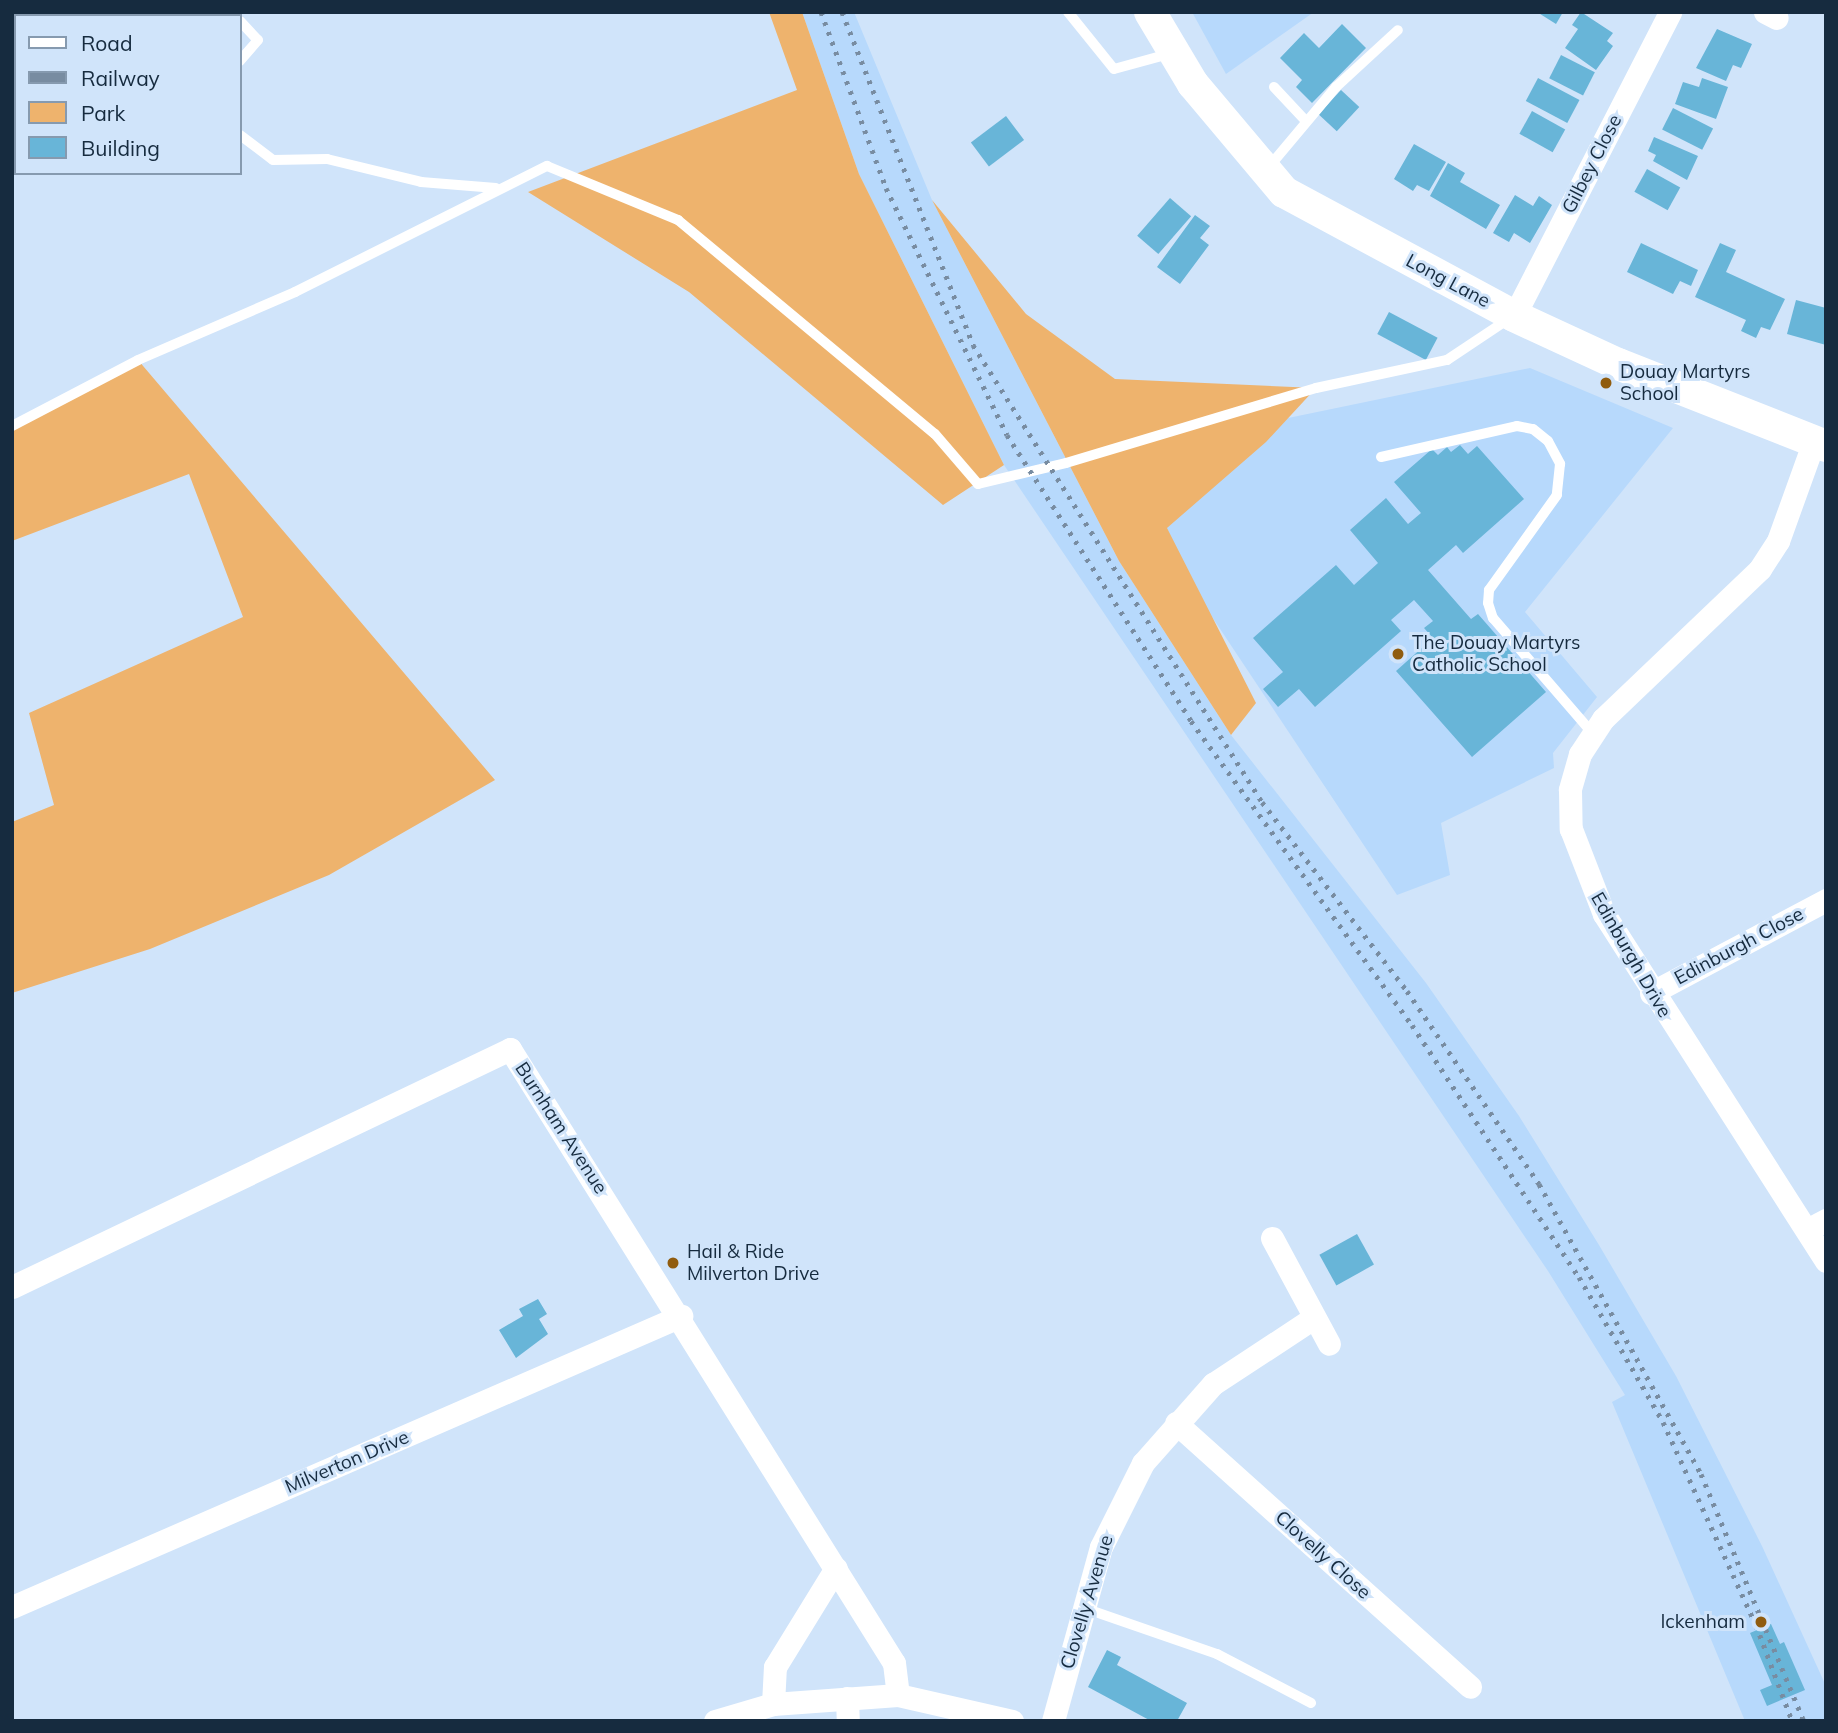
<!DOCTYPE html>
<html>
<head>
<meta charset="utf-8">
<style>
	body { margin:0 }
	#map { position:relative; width:1838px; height:1733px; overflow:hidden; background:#d0e4fa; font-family:Mulish,sans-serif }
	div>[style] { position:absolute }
	.built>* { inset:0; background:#b7d9fc }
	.green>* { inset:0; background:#eeb36d }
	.building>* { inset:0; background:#68b5d8; transform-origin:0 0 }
	.service>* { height:10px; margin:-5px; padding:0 5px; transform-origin:5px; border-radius:5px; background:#fff }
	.minor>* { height:23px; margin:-11.5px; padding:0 11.5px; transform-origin:11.5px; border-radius:11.5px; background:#fff }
	.secondary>* { height:32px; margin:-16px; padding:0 16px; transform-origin:16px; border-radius:16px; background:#fff }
	.rail>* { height:5px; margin-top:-2.5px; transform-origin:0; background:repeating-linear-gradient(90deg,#788ca1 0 3.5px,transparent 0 10.5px) }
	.dots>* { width:19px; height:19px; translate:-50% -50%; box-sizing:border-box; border:4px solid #d0e4fa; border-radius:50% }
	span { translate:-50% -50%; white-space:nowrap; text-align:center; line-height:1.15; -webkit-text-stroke:6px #d0e4fa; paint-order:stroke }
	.street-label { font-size:19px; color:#162b3f }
	.poi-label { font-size:19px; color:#162b3f }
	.left { translate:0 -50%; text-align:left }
	.right { translate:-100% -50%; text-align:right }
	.frame { position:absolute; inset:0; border:14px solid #162b3f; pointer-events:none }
	.legend { position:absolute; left:14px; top:14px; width:228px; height:161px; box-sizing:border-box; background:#d0e4fa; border:2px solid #869aaf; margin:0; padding:9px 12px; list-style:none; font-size:21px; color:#162b3f }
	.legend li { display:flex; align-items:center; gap:14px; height:35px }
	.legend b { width:35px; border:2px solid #869aaf }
</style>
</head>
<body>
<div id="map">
	<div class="built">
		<div style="clip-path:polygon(802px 12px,854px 12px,932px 200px,1119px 561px,1231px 735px,1426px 983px,1519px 1116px,1599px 1245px,1676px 1376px,1762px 1546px,1826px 1686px,1826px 1721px,1745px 1721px,1612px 1402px,1625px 1395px,1548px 1271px,1004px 465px,859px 174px)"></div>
		<div style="clip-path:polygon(1192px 12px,1314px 12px,1226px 74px)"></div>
		<div style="clip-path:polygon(1530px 368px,1673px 428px,1525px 612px,1597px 697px,1553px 753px,1554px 768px,1441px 823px,1450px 875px,1397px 895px,1105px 456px)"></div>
	</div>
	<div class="green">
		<div style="clip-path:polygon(769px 12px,802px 12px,859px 174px,1004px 465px,943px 505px,689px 292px,528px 192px,797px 90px)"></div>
		<div style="clip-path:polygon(932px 200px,1026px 314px,1115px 379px,1316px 388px,1266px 442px,1167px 528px,1256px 703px,1231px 735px,1119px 561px)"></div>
		<div style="clip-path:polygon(138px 360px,495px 780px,329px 875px,150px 949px,12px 993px,12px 822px,54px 805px,29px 713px,243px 617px,189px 474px,12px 541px,12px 426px)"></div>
	</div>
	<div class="building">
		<div style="clip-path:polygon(1537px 12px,1563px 12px,1556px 24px)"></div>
		<div style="clip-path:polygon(1581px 12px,1613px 33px,1607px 41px,1613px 46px,1596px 70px,1565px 48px,1578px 29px,1572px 25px)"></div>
		<div style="clip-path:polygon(1342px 24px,1366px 48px,1312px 103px,1296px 87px,1302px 80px,1280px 58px,1304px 33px,1319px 48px)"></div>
		<div style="clip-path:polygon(1717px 29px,1752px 44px,1741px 68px,1733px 65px,1726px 81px,1696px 68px)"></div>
		<div style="left:1561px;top:55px;width:38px;height:26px;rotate:27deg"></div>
		<div style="left:1538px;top:78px;width:47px;height:26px;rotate:28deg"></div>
		<div style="clip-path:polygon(1702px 78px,1728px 87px,1716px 119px,1675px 104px,1683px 82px,1699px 87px)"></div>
		<div style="left:1341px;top:90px;width:25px;height:33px;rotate:43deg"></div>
		<div style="left:1673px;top:108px;width:45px;height:24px;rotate:27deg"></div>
		<div style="left:1532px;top:111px;width:38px;height:26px;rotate:29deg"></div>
		<div style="left:1006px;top:116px;width:30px;height:44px;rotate:53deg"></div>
		<div style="clip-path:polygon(1654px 137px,1698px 156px,1687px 180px,1653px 161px,1656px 155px,1648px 151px)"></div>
		<div style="clip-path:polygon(1414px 144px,1446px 162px,1429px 191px,1417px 185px,1413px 191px,1394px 179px)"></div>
		<div style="clip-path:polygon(1448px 163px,1465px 173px,1460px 182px,1500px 205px,1486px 229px,1430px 196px)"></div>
		<div style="left:1647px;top:169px;width:38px;height:26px;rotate:29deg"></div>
		<div style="clip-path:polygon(1515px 195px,1533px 206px,1539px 196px,1552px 205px,1530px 243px,1514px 233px,1509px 242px,1493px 233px)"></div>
		<div style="left:1170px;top:198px;width:28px;height:50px;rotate:41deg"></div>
		<div style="clip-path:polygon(1195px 215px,1210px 226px,1200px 238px,1209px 245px,1180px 284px,1157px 267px)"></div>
		<div style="clip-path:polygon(1641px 243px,1698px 270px,1691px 286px,1680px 281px,1673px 294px,1627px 272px)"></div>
		<div style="clip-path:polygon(1720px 243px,1736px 250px,1726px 272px,1785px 299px,1770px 330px,1761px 327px,1756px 338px,1741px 331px,1746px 320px,1695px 297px)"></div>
		<div style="clip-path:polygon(1796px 300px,1826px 308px,1826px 345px,1787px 334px)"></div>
		<div style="left:1389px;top:312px;width:55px;height:25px;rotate:28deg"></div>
		<div style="clip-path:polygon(1460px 445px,1468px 454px,1477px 446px,1524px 499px,1463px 553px,1456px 545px,1428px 570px,1471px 619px,1478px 614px,1546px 692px,1472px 757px,1396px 671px,1433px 638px,1424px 628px,1433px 621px,1414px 600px,1391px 620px,1401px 631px,1315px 707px,1299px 689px,1278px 707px,1263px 689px,1283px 672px,1253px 638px,1336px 565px,1354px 585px,1378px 563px,1350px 530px,1386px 498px,1408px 524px,1421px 513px,1394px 482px,1432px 449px,1438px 455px,1447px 447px,1451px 452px)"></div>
		<div style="left:1357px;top:1234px;width:35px;height:43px;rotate:61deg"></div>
		<div style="clip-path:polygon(538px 1299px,547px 1314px,539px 1319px,548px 1334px,516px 1358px,499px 1330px,523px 1316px,519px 1309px)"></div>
		<div style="clip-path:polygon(1771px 1624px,1780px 1644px,1784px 1642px,1805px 1690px,1767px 1706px,1760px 1690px,1772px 1685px,1750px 1633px)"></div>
		<div style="clip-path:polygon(1107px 1650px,1121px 1657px,1117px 1665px,1187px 1703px,1177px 1721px,1151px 1721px,1088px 1687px)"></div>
	</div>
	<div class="service">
		<div style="left:1068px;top:12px;width:73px;rotate:51.1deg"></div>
		<div style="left:1114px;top:69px;width:60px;rotate:-15.4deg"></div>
		<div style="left:240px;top:21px;width:26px;rotate:47deg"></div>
		<div style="left:258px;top:40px;width:28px;rotate:131deg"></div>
		<div style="left:1274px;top:87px;width:45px;rotate:46.8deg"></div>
		<div style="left:240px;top:135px;width:41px;rotate:37.1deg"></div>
		<div style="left:273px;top:160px;width:54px;rotate:-1.1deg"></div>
		<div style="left:327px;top:159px;width:97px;rotate:13.7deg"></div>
		<div style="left:421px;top:182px;width:75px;rotate:4.6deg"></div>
		<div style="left:1268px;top:168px;width:106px;rotate:-50deg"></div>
		<div style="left:1336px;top:87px;width:84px;rotate:-42.6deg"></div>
		<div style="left:12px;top:426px;width:142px;rotate:-27.6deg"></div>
		<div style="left:138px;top:360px;width:171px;rotate:-23.4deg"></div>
		<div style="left:295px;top:292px;width:282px;rotate:-26.6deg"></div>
		<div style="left:547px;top:166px;width:142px;rotate:22.4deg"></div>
		<div style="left:678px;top:220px;width:334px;rotate:39.8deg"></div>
		<div style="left:935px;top:434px;width:66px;rotate:49.3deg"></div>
		<div style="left:978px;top:484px;width:90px;rotate:-13.4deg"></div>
		<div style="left:1066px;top:463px;width:261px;rotate:-16.7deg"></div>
		<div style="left:1316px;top:388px;width:134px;rotate:-12.1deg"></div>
		<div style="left:1447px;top:360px;width:76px;rotate:-33.7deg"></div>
		<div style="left:1381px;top:457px;width:139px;rotate:-12.8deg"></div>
		<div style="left:1517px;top:426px;width:16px;rotate:11deg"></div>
		<div style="left:1533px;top:429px;width:19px;rotate:39deg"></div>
		<div style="left:1548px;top:441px;width:26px;rotate:62deg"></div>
		<div style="left:1560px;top:464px;width:31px;rotate:96deg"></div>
		<div style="left:1557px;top:495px;width:117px;rotate:125.6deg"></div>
		<div style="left:1489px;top:590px;width:13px;rotate:94deg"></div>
		<div style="left:1488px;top:603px;width:16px;rotate:72deg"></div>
		<div style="left:1493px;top:618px;width:153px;rotate:49.2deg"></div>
		<div style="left:1084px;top:1608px;width:141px;rotate:19.1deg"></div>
		<div style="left:1217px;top:1654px;width:106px;rotate:27.5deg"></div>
	</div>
	<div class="minor">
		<div style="left:1765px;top:12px;width:13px;rotate:27deg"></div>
		<div style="left:1514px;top:316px;width:342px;rotate:-62.8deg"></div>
		<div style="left:1814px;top:441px;width:106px;rotate:109.8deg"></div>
		<div style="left:1778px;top:541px;width:33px;rotate:123deg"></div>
		<div style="left:1760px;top:569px;width:217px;rotate:136.3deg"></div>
		<div style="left:1603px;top:719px;width:42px;rotate:123.3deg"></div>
		<div style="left:1580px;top:754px;width:37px;rotate:106deg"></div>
		<div style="left:1570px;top:790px;width:39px;rotate:89deg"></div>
		<div style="left:1571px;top:829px;width:91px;rotate:68.8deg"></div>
		<div style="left:1604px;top:914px;width:412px;rotate:57.4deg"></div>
		<div style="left:1651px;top:993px;width:198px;rotate:-28deg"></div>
		<div style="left:1807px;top:1230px;width:21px;rotate:-28deg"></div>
		<div style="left:1272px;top:1238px;width:120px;rotate:61.7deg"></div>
		<div style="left:12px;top:1287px;width:552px;rotate:-25.54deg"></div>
		<div style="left:510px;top:1049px;width:724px;rotate:57.98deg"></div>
		<div style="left:894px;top:1663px;width:32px;rotate:83deg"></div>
		<div style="left:1176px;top:1423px;width:395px;rotate:41.9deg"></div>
		<div style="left:12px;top:1607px;width:730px;rotate:-23.51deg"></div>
		<div style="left:847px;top:1698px;width:23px;rotate:88deg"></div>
		<div style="left:773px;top:1704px;width:37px;rotate:-87deg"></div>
		<div style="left:775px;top:1667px;width:116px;rotate:-58.4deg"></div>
		<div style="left:715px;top:1721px;width:60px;rotate:-16.3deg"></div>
		<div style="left:773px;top:1704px;width:125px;rotate:-4.1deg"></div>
		<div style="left:898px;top:1695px;width:117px;rotate:12.8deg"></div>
		<div style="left:1053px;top:1721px;width:180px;rotate:-74.6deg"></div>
		<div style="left:1101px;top:1547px;width:94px;rotate:-63.4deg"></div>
		<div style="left:1143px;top:1463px;width:106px;rotate:-48.5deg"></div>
		<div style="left:1213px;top:1384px;width:118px;rotate:-33.3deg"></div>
	</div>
	<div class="secondary">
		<div style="left:1150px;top:12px;width:84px;rotate:59.2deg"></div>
		<div style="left:1193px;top:84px;width:141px;rotate:49.9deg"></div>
		<div style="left:1284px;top:192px;width:261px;rotate:28.3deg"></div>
		<div style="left:1514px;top:316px;width:115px;rotate:24.8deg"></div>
		<div style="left:1618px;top:364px;width:224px;rotate:21.5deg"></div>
	</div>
	<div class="rail">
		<div style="left:821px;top:12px;width:188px;rotate:69.7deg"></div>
		<div style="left:886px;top:188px;width:275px;rotate:63.9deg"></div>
		<div style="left:1007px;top:435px;width:340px;rotate:57.2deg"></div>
		<div style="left:1191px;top:721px;width:376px;rotate:54deg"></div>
		<div style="left:1412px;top:1025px;width:302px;rotate:56.5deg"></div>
		<div style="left:1579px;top:1277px;width:168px;rotate:59.9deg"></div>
		<div style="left:1663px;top:1422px;width:223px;rotate:65.4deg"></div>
		<div style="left:1756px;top:1625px;width:103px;rotate:69.4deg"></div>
		<div style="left:842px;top:12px;width:358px;rotate:68.5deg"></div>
		<div style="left:973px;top:345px;width:541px;rotate:57.69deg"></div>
		<div style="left:1262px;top:802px;width:238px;rotate:52.5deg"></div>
		<div style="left:1407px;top:991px;width:234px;rotate:55.6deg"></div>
		<div style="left:1539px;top:1184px;width:332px;rotate:60.8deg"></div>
		<div style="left:1701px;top:1474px;width:268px;rotate:67.4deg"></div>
	</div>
	<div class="dots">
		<div style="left:1606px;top:383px;background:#905c0e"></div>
		<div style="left:1398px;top:654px;background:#905c0e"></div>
		<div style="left:673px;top:1263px;background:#905c0e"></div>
		<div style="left:1761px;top:1622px;background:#905c0e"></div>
	</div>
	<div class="street-label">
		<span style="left:1592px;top:164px;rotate:-63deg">Gilbey Close</span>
		<span style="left:1448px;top:281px;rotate:28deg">Long Lane</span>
		<span style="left:1739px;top:946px;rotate:-28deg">Edinburgh Close</span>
		<span style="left:1631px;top:955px;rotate:60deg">Edinburgh Drive</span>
		<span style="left:561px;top:1128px;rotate:57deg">Burnham Avenue</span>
		<span style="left:347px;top:1462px;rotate:-23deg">Milverton Drive</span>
		<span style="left:1323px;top:1555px;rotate:42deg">Clovelly Close</span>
		<span style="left:1087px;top:1602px;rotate:-73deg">Clovelly Avenue</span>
	</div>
	<div class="poi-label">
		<span class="left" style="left:1620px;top:383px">Douay Martyrs<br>School</span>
		<span class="left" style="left:1412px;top:654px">The Douay Martyrs<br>Catholic School</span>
		<span class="left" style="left:687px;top:1263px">Hail &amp; Ride<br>Milverton Drive</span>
		<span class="right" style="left:1745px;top:1622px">Ickenham</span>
	</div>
	<div class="frame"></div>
	<ul class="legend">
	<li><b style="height:9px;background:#fff"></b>Road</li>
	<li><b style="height:9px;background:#788ca1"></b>Railway</li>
	<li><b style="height:19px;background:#eeb36d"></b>Park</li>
	<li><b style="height:19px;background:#68b5d8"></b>Building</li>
	</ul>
</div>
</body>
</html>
